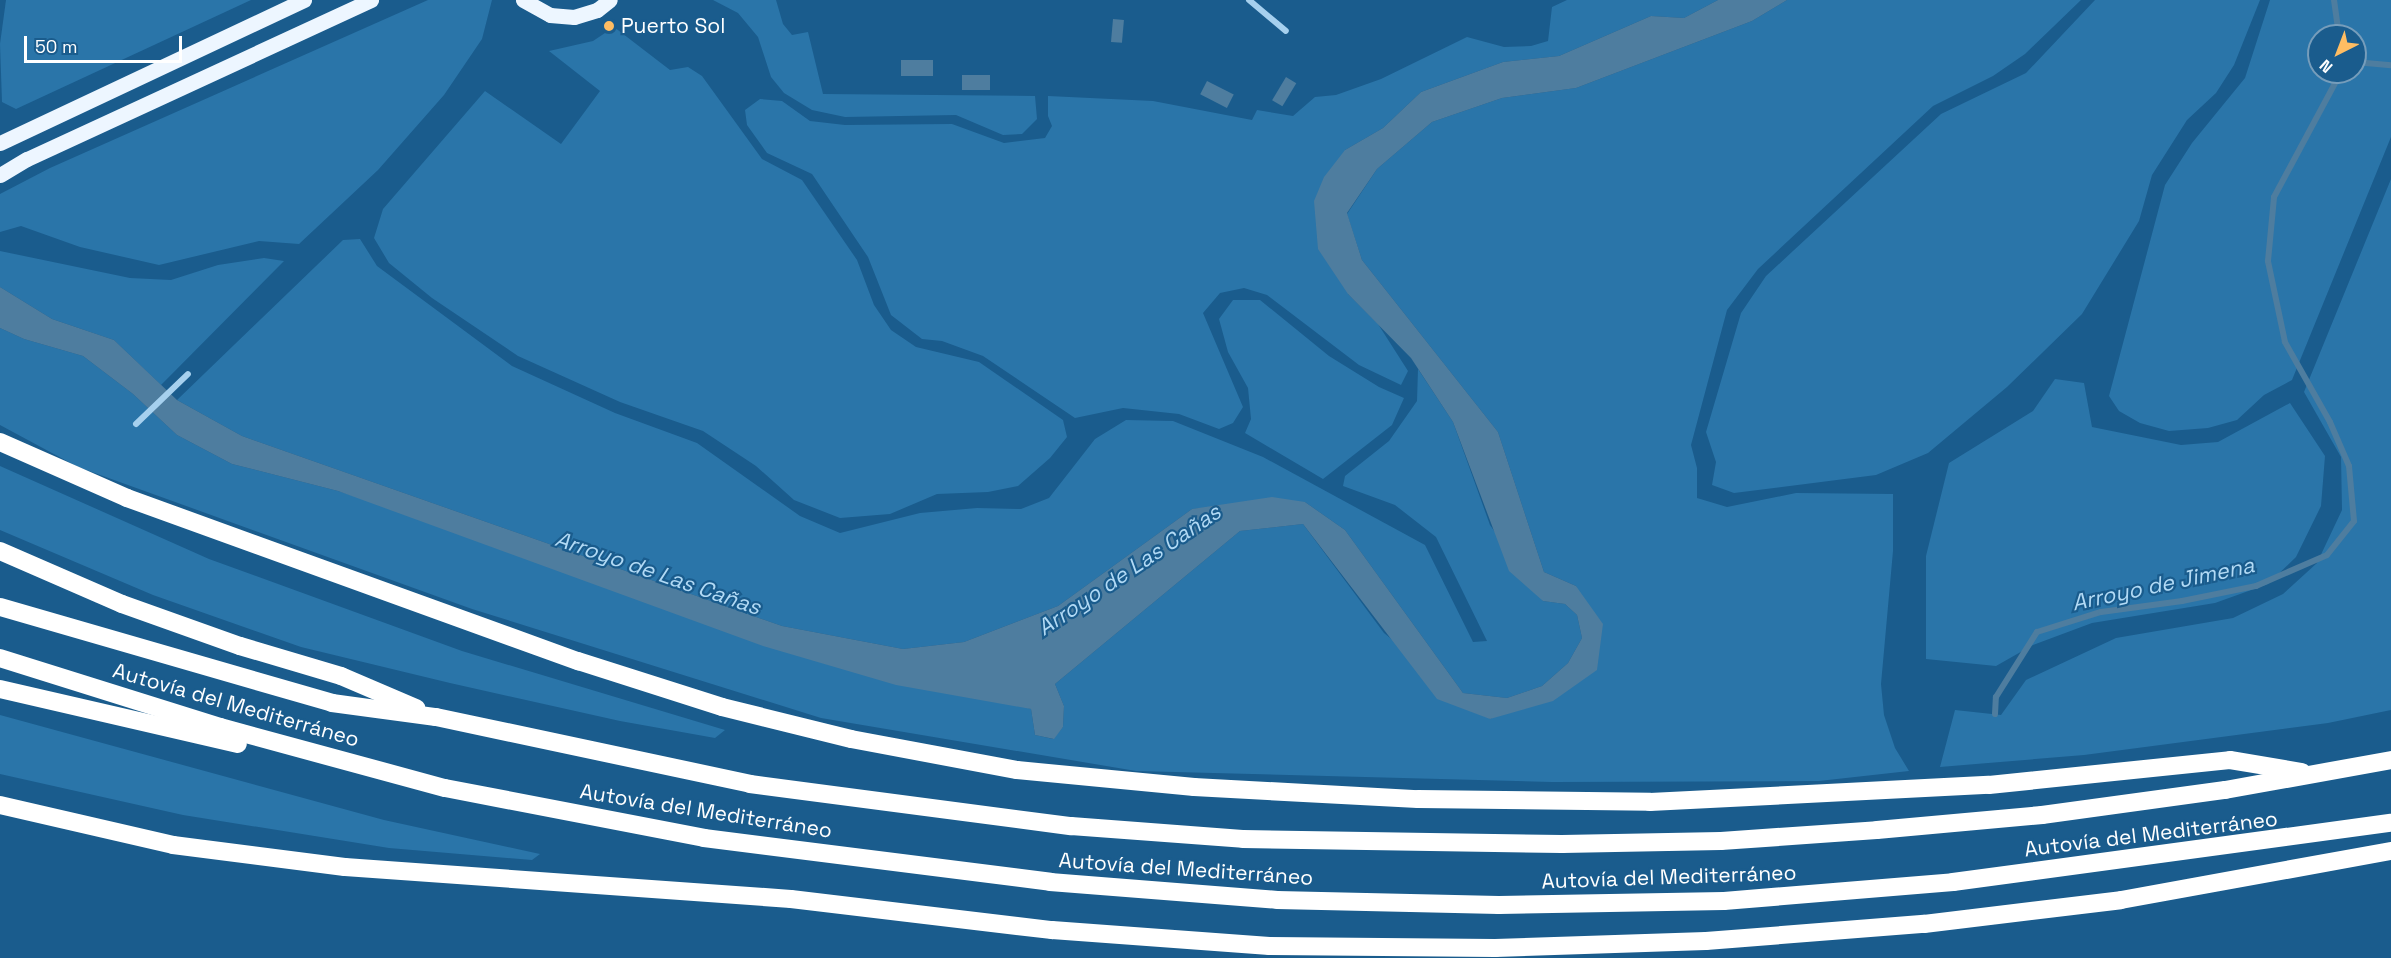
<!DOCTYPE html>
<html>
<head>
<meta charset="utf-8">
<style>
	body { margin:0 }
	#map { position:relative; width:2391px; height:958px; overflow:hidden; background:#1a5c8d; font-family:"Space Grotesk",sans-serif }
	div>[style] { position:absolute }
	.green>* { inset:0; background:#2a75a9 }
	.water>* { inset:0; background:#4e7d9f; transform-origin:0 0 }
	.stream>* { height:6px; margin:-3px; padding:0 3px; transform-origin:3px; border-radius:3px; background:#4e7d9f }
	.street>* { height:6px; margin:-3px; padding:0 3px; transform-origin:3px; border-radius:3px; background:#a6d0ee }
	.primary>* { height:15px; margin:-7.5px; padding:0 7.5px; transform-origin:7.5px; border-radius:7.5px; background:#edf6ff }
	.highway>* { height:18px; margin:-9px; padding:0 9px; transform-origin:9px; border-radius:9px; background:#fff }
	.dots>* { width:16px; height:16px; translate:-50% -50%; box-sizing:border-box; border:3px solid #1a5c8d; border-radius:50% }
	span { translate:-50% -50%; white-space:nowrap; text-align:center; line-height:1.15; -webkit-text-stroke:4.5px #1a5c8d; paint-order:stroke }
	.poi-label { font-size:21px; color:#fff }
	.left { translate:0 -50%; text-align:left }
	.street-label { font-size:21px; color:#fff }
	.water-label { font-size:22px; color:#b2daf5; font-style:italic }
	.north { position:absolute; left:2307px; top:24px; width:60px; height:60px; box-sizing:border-box; background:#1a5c8d; border:2px solid #769dbb; border-radius:50%; rotate:222deg; font-size:16px; font-weight:700; line-height:24px; text-align:center; color:#fff }
	.north::after { content:''; display:block; margin:auto; width:21px; height:27px; background:#ffbd63; clip-path:polygon(50% 0,100% 100%,50% 72%,0 100%) }
	.scale { position:absolute; left:24px; top:36px; width:158px; height:27px; box-sizing:border-box; border:3px solid #fff; border-top:0; padding-left:8px; font-size:18px; line-height:21px; white-space:nowrap; color:#fff; -webkit-text-stroke:4px #1a5c8d; paint-order:stroke }
</style>
</head>
<body>
<div id="map">
	<div class="green">
		<div style="clip-path:polygon(6px 0,251px 0,16px 109px,2px 102px,0 44px)"></div>
		<div style="clip-path:polygon(428px 0,492px 0,482px 39px,444px 95px,378px 170px,299px 244px,259px 241px,159px 265px,80px 247px,21px 226px,0 232px,0 194px,50px 168px)"></div>
		<div style="clip-path:polygon(713px 0,776px 0,783px 24px,792px 35px,808px 32px,823px 94px,1035px 96px,1037px 119px,1022px 134px,1003px 135px,956px 115px,845px 117px,812px 110px,784px 93px,771px 77px,758px 37px,738px 13px)"></div>
		<div style="clip-path:polygon(1567px 0,1718px 0,1684px 18px,1651px 16px,1559px 56px,1503px 62px,1421px 92px,1383px 128px,1345px 150px,1348px 294px,1378px 324px,1408px 371px,1401px 385px,1359px 365px,1267px 295px,1244px 288px,1220px 293px,1203px 313px,1243px 407px,1233px 423px,1219px 429px,1179px 414px,1123px 408px,1075px 418px,983px 356px,942px 341px,922px 339px,891px 315px,868px 257px,812px 174px,767px 153px,747px 125px,745px 110px,760px 99px,782px 101px,810px 121px,845px 125px,952px 124px,1004px 143px,1045px 138px,1052px 126px,1048px 116px,1048px 96px,1153px 101px,1252px 120px,1257px 110px,1293px 116px,1315px 97px,1336px 95px,1381px 79px,1467px 37px,1504px 47px,1531px 46px,1548px 41px,1552px 7px)"></div>
		<div style="clip-path:polygon(1787px 0,2081px 0,2025px 54px,1993px 76px,1933px 106px,1758px 269px,1727px 310px,1691px 445px,1697px 468px,1697px 498px,1727px 507px,1796px 493px,1893px 494px,1893px 551px,1881px 684px,1884px 715px,1895px 748px,1909px 771px,1819px 781px,1552px 782px,1136px 771px,821px 718px,472px 609px,78px 467px,0 425px,0 328px,24px 339px,83px 356px,133px 394px,177px 435px,232px 464px,338px 491px,1031px 709px,1035px 735px,1053px 739px,1063px 727px,1064px 706px,1055px 684px,1240px 531px,1303px 524px,1384px 633px,1490px 719px,1596px 670px,1576px 586px,1544px 572px,1498px 432px,1362px 260px,1347px 214px,1377px 169px,1432px 122px,1502px 98px,1576px 88px,1752px 21px)"></div>
		<div style="clip-path:polygon(2095px 0,2260px 0,2234px 65px,2216px 93px,2187px 120px,2152px 175px,2139px 221px,2082px 314px,2007px 387px,1928px 453px,1876px 475px,1734px 493px,1712px 485px,1716px 462px,1706px 432px,1741px 313px,1766px 276px,1941px 114px,2026px 73px)"></div>
		<div style="clip-path:polygon(evenodd,2270px 0,2391px 0,2391px 137px,2292px 380px,2264px 395px,2237px 420px,2208px 428px,2169px 431px,2140px 423px,2119px 411px,2109px 396px,2165px 185px,2192px 143px,2245px 78px,2270px 0,2319px 36px,2355px 36px,2355px 72px,2319px 72px,2319px 36px)"></div>
		<div style="clip-path:polygon(614px 27px,670px 70px,688px 67px,702px 76px,762px 159px,802px 180px,857px 260px,874px 305px,891px 330px,916px 347px,979px 362px,1063px 420px,1067px 437px,1050px 458px,1018px 486px,988px 492px,937px 494px,890px 514px,840px 518px,794px 500px,756px 466px,703px 431px,620px 402px,518px 356px,432px 298px,389px 263px,374px 238px,383px 209px,485px 91px,561px 144px,600px 91px,549px 51px,593px 41px)"></div>
		<div style="clip-path:polygon(2391px 179px,2391px 710px,2328px 723px,2084px 755px,1940px 767px,1955px 710px,2001px 715px,2026px 680px,2116px 638px,2233px 618px,2283px 594px,2317px 563px,2342px 510px,2341px 457px,2304px 392px)"></div>
		<div style="clip-path:polygon(360px 239px,377px 266px,512px 366px,615px 413px,697px 443px,800px 516px,840px 533px,920px 513px,977px 508px,1021px 509px,1049px 498px,1095px 439px,1126px 420px,1173px 421px,1263px 457px,1425px 545px,1473px 642px,1487px 641px,1436px 537px,1395px 505px,1343px 486px,1345px 476px,1389px 441px,1417px 401px,1418px 369px,1453px 422px,1490px 525px,1543px 601px,1565px 604px,1577px 615px,1582px 638px,1568px 663px,1542px 686px,1507px 698px,1463px 693px,1345px 530px,1305px 502px,1192px 509px,1058px 606px,964px 642px,903px 649px,782px 626px,242px 436px,177px 400px,343px 240px)"></div>
		<div style="clip-path:polygon(0 251px,130px 278px,171px 280px,218px 265px,264px 258px,284px 261px,161px 385px,114px 340px,52px 319px,0 287px)"></div>
		<div style="clip-path:polygon(1233px 300px,1260px 300px,1329px 356px,1379px 387px,1404px 398px,1392px 425px,1323px 479px,1245px 433px,1251px 419px,1248px 388px,1228px 352px,1219px 319px)"></div>
		<div style="clip-path:polygon(2055px 379px,2084px 383px,2092px 427px,2181px 445px,2218px 442px,2290px 403px,2325px 456px,2321px 506px,2296px 557px,2268px 584px,2215px 603px,2092px 623px,2033px 645px,1996px 666px,1926px 659px,1926px 556px,1949px 463px,2033px 411px)"></div>
		<div style="clip-path:polygon(0 466px,209px 559px,462px 651px,725px 730px,715px 738px,620px 721px,450px 683px,301px 647px,153px 595px,0 530px)"></div>
		<div style="clip-path:polygon(0 715px,384px 820px,540px 854px,532px 860px,389px 848px,183px 815px,0 774px)"></div>
	</div>
	<div class="water">
		<div style="clip-path:polygon(1718px 0,1787px 0,1752px 21px,1576px 88px,1502px 98px,1432px 122px,1377px 169px,1347px 213px,1362px 260px,1498px 432px,1544px 572px,1576px 586px,1603px 624px,1597px 670px,1553px 701px,1490px 719px,1437px 699px,1303px 524px,1240px 531px,1055px 684px,1064px 706px,1063px 727px,1054px 739px,1035px 735px,1031px 709px,896px 685px,763px 646px,338px 491px,232px 464px,177px 435px,133px 394px,83px 356px,24px 339px,0 328px,0 287px,52px 319px,114px 340px,177px 400px,242px 436px,782px 626px,903px 649px,964px 642px,1058px 606px,1192px 509px,1272px 497px,1305px 502px,1345px 530px,1463px 693px,1507px 698px,1542px 686px,1568px 663px,1582px 638px,1577px 615px,1565px 604px,1543px 601px,1509px 571px,1453px 422px,1411px 358px,1348px 294px,1318px 249px,1314px 201px,1324px 177px,1345px 150px,1383px 128px,1421px 92px,1503px 62px,1559px 56px,1651px 16px,1684px 18px)"></div>
		<div style="left:1113px;top:19px;width:11px;height:23px;rotate:5deg"></div>
		<div style="left:933px;top:60px;width:16px;height:32px;rotate:90deg"></div>
		<div style="left:962px;top:75px;width:28px;height:15px"></div>
		<div style="left:1286px;top:77px;width:12px;height:27px;rotate:31deg"></div>
		<div style="left:1207px;top:81px;width:30px;height:15px;rotate:27deg"></div>
	</div>
	<div class="stream">
		<div style="left:2334px;top:0;width:36px;rotate:82deg"></div>
		<div style="left:2355px;top:62px;width:36px;rotate:5deg"></div>
		<div style="left:1995px;top:714px;width:17px;rotate:-87deg"></div>
		<div style="left:1996px;top:697px;width:77px;rotate:-57.8deg"></div>
		<div style="left:2037px;top:632px;width:67px;rotate:-17.4deg"></div>
		<div style="left:2101px;top:612px;width:82px;rotate:-7.7deg"></div>
		<div style="left:2182px;top:601px;width:76px;rotate:-11.5deg"></div>
		<div style="left:2256px;top:586px;width:77px;rotate:-23.6deg"></div>
		<div style="left:2327px;top:555px;width:43px;rotate:-51.5deg"></div>
		<div style="left:2354px;top:521px;width:55px;rotate:-95.2deg"></div>
		<div style="left:2349px;top:466px;width:48px;rotate:-113.4deg"></div>
		<div style="left:2330px;top:422px;width:92px;rotate:-119.4deg"></div>
		<div style="left:2285px;top:342px;width:83px;rotate:-101.9deg"></div>
		<div style="left:2268px;top:261px;width:64px;rotate:-84.6deg"></div>
		<div style="left:2274px;top:197px;width:142px;rotate:-61.8deg"></div>
	</div>
	<div class="street">
		<div style="left:1249px;top:0;width:48px;rotate:40deg"></div>
		<div style="left:136px;top:424px;width:72px;rotate:-43.9deg"></div>
	</div>
	<div class="primary">
		<div style="left:523px;top:0;width:31px;rotate:29deg"></div>
		<div style="left:550px;top:15px;width:24px;rotate:5deg"></div>
		<div style="left:574px;top:17px;width:24px;rotate:-17deg"></div>
		<div style="left:597px;top:10px;width:16px;rotate:-38deg"></div>
		<div style="left:0;top:143px;width:336px;rotate:-25.2deg"></div>
		<div style="left:0;top:175px;width:31px;rotate:-31deg"></div>
		<div style="left:27px;top:159px;width:379px;rotate:-24.8deg"></div>
	</div>
	<div class="highway">
		<div style="left:0;top:442px;width:139px;rotate:23.8deg"></div>
		<div style="left:127px;top:498px;width:480px;rotate:19.9deg"></div>
		<div style="left:578px;top:661px;width:151px;rotate:17.7deg"></div>
		<div style="left:722px;top:707px;width:133px;rotate:13.9deg"></div>
		<div style="left:851px;top:739px;width:169px;rotate:10.6deg"></div>
		<div style="left:1017px;top:770px;width:178px;rotate:5.5deg"></div>
		<div style="left:1194px;top:787px;width:224px;rotate:3.1deg"></div>
		<div style="left:1418px;top:799px;width:232px;rotate:0.7deg"></div>
		<div style="left:1650px;top:802px;width:339px;rotate:-2.9deg"></div>
		<div style="left:1989px;top:785px;width:242px;rotate:-5.9deg"></div>
		<div style="left:2230px;top:760px;width:73px;rotate:9.5deg"></div>
		<div style="left:0;top:551px;width:133px;rotate:23.5deg"></div>
		<div style="left:122px;top:604px;width:125px;rotate:19.6deg"></div>
		<div style="left:240px;top:646px;width:105px;rotate:16.5deg"></div>
		<div style="left:341px;top:676px;width:82px;rotate:23.1deg"></div>
		<div style="left:0;top:607px;width:346px;rotate:16.1deg"></div>
		<div style="left:332px;top:703px;width:105px;rotate:7.7deg"></div>
		<div style="left:436px;top:717px;width:321px;rotate:12deg"></div>
		<div style="left:750px;top:784px;width:324px;rotate:7.5deg"></div>
		<div style="left:1071px;top:826px;width:172px;rotate:4.3deg"></div>
		<div style="left:1243px;top:839px;width:319px;rotate:0.9deg"></div>
		<div style="left:1562px;top:844px;width:159px;rotate:-1.1deg"></div>
		<div style="left:1721px;top:841px;width:156px;rotate:-4deg"></div>
		<div style="left:1877px;top:830px;width:166px;rotate:-5.2deg"></div>
		<div style="left:2042px;top:815px;width:185px;rotate:-7.8deg"></div>
		<div style="left:2225px;top:790px;width:169px;rotate:-10.2deg"></div>
		<div style="left:0;top:658px;width:231px;rotate:17.4deg"></div>
		<div style="left:220px;top:727px;width:233px;rotate:15.2deg"></div>
		<div style="left:445px;top:788px;width:264px;rotate:10.9deg"></div>
		<div style="left:704px;top:838px;width:349px;rotate:7.2deg"></div>
		<div style="left:1050px;top:882px;width:228px;rotate:4.5deg"></div>
		<div style="left:1277px;top:900px;width:222px;rotate:1.3deg"></div>
		<div style="left:1499px;top:905px;width:225px;rotate:-1deg"></div>
		<div style="left:1724px;top:901px;width:230px;rotate:-4.7deg"></div>
		<div style="left:1953px;top:882px;width:442px;rotate:-7.7deg"></div>
		<div style="left:0;top:689px;width:244px;rotate:13deg"></div>
		<div style="left:0;top:805px;width:178px;rotate:13deg"></div>
		<div style="left:173px;top:845px;width:173px;rotate:7.3deg"></div>
		<div style="left:345px;top:867px;width:447px;rotate:4.1deg"></div>
		<div style="left:791px;top:899px;width:263px;rotate:6.8deg"></div>
		<div style="left:1052px;top:930px;width:218px;rotate:4.2deg"></div>
		<div style="left:1269px;top:946px;width:226px;rotate:0.5deg"></div>
		<div style="left:1495px;top:948px;width:211px;rotate:-1.9deg"></div>
		<div style="left:1706px;top:941px;width:219px;rotate:-4.5deg"></div>
		<div style="left:1924px;top:924px;width:198px;rotate:-6.9deg"></div>
		<div style="left:2121px;top:900px;width:274px;rotate:-10.3deg"></div>
	</div>
	<div class="dots">
		<div style="left:609px;top:26px;background:#ffbd63"></div>
	</div>
	<div class="poi-label">
		<span class="left" style="left:621px;top:26px">Puerto Sol</span>
	</div>
	<div class="street-label">
		<span style="left:236px;top:705px;rotate:16deg">Autovía del Mediterráneo</span>
		<span style="left:706px;top:811px;rotate:9deg">Autovía del Mediterráneo</span>
		<span style="left:2151px;top:834px;rotate:-7deg">Autovía del Mediterráneo</span>
		<span style="left:1186px;top:869px;rotate:4deg">Autovía del Mediterráneo</span>
		<span style="left:1669px;top:877px;rotate:-2deg">Autovía del Mediterráneo</span>
	</div>
	<div class="water-label">
		<span style="left:1129px;top:570px;rotate:-34deg">Arroyo de Las Cañas</span>
		<span style="left:658px;top:573px;rotate:19deg">Arroyo de Las Cañas</span>
		<span style="left:2163px;top:584px;rotate:-12deg">Arroyo de Jimena</span>
	</div>
	<div class="north">N</div>
	<div class="scale">50 m</div>
</div>
</body>
</html>
